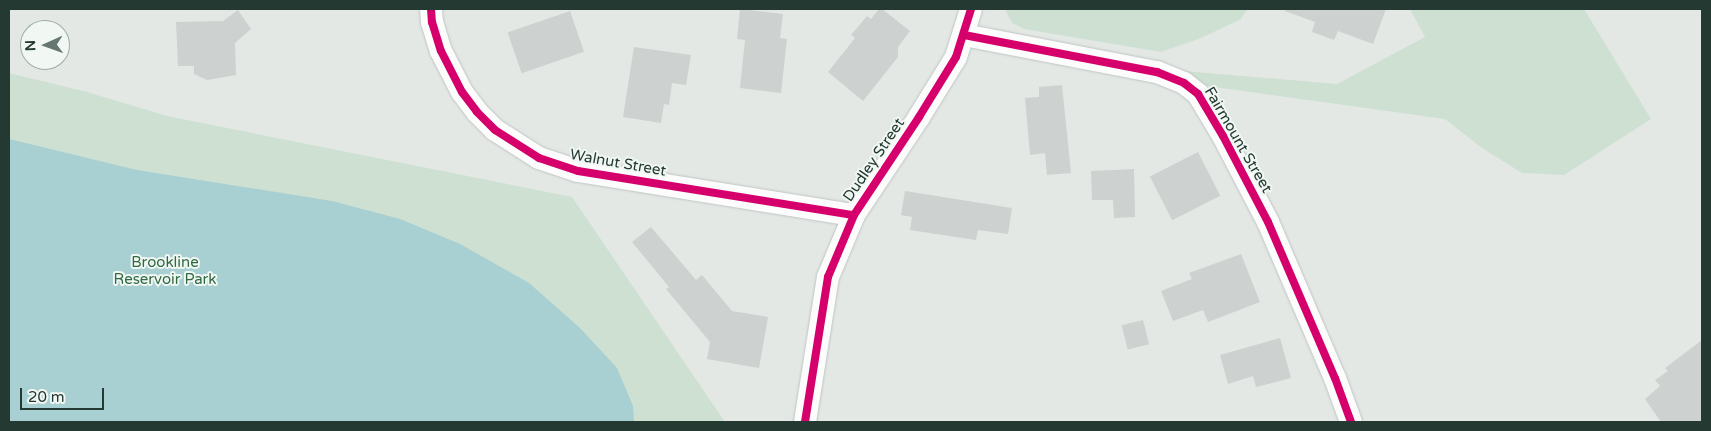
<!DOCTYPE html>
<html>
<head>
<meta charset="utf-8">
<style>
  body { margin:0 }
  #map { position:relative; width:1711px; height:431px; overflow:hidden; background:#e3e8e5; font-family:"Varela Round",sans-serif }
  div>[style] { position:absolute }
  .green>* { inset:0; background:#cde0d2 }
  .water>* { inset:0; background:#a8cfd2 }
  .building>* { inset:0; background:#cdd1cf; transform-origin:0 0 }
  .roads { filter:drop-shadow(0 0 1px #c0c5c2) drop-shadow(0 0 1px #c0c5c2) }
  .street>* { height:22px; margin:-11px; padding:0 11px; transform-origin:11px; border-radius:11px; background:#fbfcfb }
  .cycleway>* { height:8px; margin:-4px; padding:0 4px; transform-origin:4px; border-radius:4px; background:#d6006c }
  span { translate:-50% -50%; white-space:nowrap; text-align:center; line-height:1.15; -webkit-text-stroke:4px #f1f7f3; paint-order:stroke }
  .street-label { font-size:15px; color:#233932 }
  .park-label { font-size:15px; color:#316b44 }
  .frame { position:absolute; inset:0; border:10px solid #233932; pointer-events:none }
  .north { position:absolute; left:20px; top:20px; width:50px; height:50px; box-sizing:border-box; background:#f1f7f3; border:1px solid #9faba6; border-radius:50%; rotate:268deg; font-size:14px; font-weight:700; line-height:20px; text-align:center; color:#233932 }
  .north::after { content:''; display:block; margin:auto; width:18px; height:22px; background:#667671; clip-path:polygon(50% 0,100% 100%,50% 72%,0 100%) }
  .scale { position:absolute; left:20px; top:388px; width:84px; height:22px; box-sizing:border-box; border:2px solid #233932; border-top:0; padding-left:6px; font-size:15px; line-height:18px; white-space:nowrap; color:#233932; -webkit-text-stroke:4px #f1f7f3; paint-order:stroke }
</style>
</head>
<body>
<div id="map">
  <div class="green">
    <i style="clip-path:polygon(1005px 9px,1247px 9px,1241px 19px,1201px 38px,1161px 52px,1024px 29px,1012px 23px)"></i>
    <i style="clip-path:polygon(1410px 9px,1584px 9px,1651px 119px,1564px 175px,1522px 173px,1482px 148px,1445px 119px,1200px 85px,1184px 71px,1337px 84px,1425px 37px)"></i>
    <i style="clip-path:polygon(9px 73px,87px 92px,167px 116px,572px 197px,725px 422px,9px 422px)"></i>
  </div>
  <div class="water">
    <i style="clip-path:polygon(9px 139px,137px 170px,332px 201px,400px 219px,460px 244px,529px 283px,580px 328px,617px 368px,633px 406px,634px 422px,9px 422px)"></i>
  </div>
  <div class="building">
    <i style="clip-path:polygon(740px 9px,783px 14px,780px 38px,787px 39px,781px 93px,740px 88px,745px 40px,737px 39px)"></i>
    <i style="clip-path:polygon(879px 9px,882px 9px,910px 31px,898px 47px,898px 57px,863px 101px,828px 72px,855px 38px,851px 35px,867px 16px,871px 19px)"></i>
    <i style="clip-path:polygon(1285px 9px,1386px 9px,1373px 44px,1338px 31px,1334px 40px,1312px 32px,1315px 22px,1285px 11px)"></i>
    <i style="clip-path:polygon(238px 10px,251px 29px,235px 43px,236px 75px,207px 80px,194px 74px,194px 66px,178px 66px,176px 22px,223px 21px)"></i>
    <i style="left:570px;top:11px;width:43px;height:66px;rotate:71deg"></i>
    <i style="clip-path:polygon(634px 47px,691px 55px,686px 85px,672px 83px,669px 105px,664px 104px,661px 123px,623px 117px)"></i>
    <i style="clip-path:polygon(1062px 85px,1071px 173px,1047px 175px,1045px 153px,1030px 155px,1025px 98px,1039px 97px,1039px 87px)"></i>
    <i style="left:1198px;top:152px;width:49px;height:54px;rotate:63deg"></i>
    <i style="clip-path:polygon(1134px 169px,1135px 217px,1114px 218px,1113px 200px,1092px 200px,1091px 171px)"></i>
    <i style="clip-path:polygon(905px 191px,1012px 208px,1008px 234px,978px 230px,976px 240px,910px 230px,912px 217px,901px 215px)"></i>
    <i style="clip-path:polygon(651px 227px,696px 280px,702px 275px,732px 311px,768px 317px,759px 368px,707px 359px,710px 342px,666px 289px,669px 287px,632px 242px)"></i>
    <i style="clip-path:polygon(1241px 254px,1260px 302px,1208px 322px,1203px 310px,1173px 321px,1161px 291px,1192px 279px,1189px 273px)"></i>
    <i style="left:1143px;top:320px;width:25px;height:22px;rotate:76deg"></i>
    <i style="clip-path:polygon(1280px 338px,1291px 378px,1256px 387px,1253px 376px,1228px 384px,1220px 355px)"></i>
    <i style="clip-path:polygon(1702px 340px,1702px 422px,1661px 422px,1645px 399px,1660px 386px,1655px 380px,1668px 371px,1665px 368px)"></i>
  </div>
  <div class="roads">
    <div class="street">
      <i style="left:431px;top:9px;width:13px;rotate:86deg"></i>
      <i style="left:432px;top:22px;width:30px;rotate:73deg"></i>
      <i style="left:441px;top:51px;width:46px;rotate:62.9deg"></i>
      <i style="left:462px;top:92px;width:25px;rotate:53deg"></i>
      <i style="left:477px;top:112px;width:25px;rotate:45deg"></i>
      <i style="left:495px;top:130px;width:52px;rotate:32.5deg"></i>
      <i style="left:539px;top:158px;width:41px;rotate:18.4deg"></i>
      <i style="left:578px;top:171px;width:279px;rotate:9.1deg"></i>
      <i style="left:964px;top:35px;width:197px;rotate:10.9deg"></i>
      <i style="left:1157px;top:72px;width:29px;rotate:22deg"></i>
      <i style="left:1184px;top:83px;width:18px;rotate:38deg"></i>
      <i style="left:1198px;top:94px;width:49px;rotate:59.2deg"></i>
      <i style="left:1223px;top:136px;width:97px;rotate:62.4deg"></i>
      <i style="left:1268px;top:222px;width:170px;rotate:66.8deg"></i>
      <i style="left:1335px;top:378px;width:47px;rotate:70deg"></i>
      <i style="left:805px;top:422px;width:147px;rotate:-81deg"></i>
      <i style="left:828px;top:277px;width:67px;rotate:-67.2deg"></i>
      <i style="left:854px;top:215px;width:118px;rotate:-56.4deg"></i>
      <i style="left:919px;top:117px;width:70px;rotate:-58.3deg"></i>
      <i style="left:956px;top:57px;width:50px;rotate:-72.6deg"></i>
    </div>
  </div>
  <div class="cycleway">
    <i style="left:431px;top:9px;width:13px;rotate:86deg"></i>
    <i style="left:432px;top:22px;width:30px;rotate:73deg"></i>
    <i style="left:441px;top:51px;width:46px;rotate:62.9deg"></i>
    <i style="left:462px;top:92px;width:25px;rotate:53deg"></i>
    <i style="left:477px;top:112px;width:25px;rotate:45deg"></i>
    <i style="left:495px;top:130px;width:52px;rotate:32.5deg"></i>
    <i style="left:539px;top:158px;width:41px;rotate:18.4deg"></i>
    <i style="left:578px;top:171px;width:279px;rotate:9.1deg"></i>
    <i style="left:964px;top:35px;width:197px;rotate:10.9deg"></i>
    <i style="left:1157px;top:72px;width:29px;rotate:22deg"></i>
    <i style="left:1184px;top:83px;width:18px;rotate:38deg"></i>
    <i style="left:1198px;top:94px;width:49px;rotate:59.2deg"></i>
    <i style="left:1223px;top:136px;width:97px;rotate:62.4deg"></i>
    <i style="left:1268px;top:222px;width:170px;rotate:66.8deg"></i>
    <i style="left:1335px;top:378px;width:47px;rotate:70deg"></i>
    <i style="left:805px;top:422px;width:147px;rotate:-81deg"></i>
    <i style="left:828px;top:277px;width:67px;rotate:-67.2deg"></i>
    <i style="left:854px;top:215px;width:118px;rotate:-56.4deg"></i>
    <i style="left:919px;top:117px;width:70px;rotate:-58.3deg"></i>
    <i style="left:956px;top:57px;width:50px;rotate:-72.6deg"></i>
  </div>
  <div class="street-label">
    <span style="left:1238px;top:140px;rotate:60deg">Fairmount Street</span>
    <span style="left:874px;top:160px;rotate:-56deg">Dudley Street</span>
    <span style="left:618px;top:163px;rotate:10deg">Walnut Street</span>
  </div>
  <div class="park-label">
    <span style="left:165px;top:271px">Brookline<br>Reservoir Park</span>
  </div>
  <div class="frame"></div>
  <div class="north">N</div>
  <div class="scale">20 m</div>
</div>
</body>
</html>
